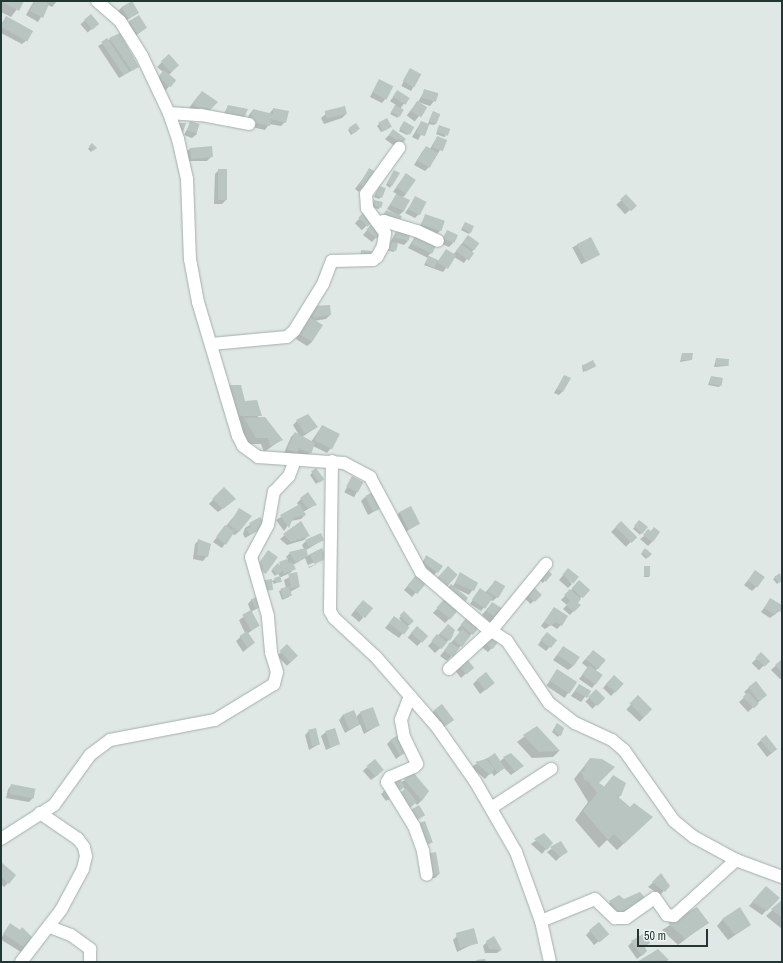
<!DOCTYPE html>
<html>
<head>
<meta charset="utf-8">
<style>
  body { margin:0 }
  #map { position:relative; width:783px; height:963px; overflow:hidden; background:#dfe8e5; font-family:"Archivo Narrow",sans-serif }
  div>[style] { position:absolute }
  .shadow>* { inset:0; background:#0003; transform-origin:0 0 }
  .building>* { inset:0; background:#b8c5c1; transform-origin:0 0 }
  .roads { filter:drop-shadow(0 0 1px #a3afac) drop-shadow(0 0 1px #a3afac) }
  .minor>* { height:12px; margin:-6px; padding:0 6px; transform-origin:6px; border-radius:6px; background:#fff }
  span { translate:-50% -50%; white-space:nowrap; text-align:center; line-height:1.15; -webkit-text-stroke:3.5px #eff5f3; paint-order:stroke }
  .frame { position:absolute; inset:0; border:2px solid #223633; pointer-events:none }
  .scale { position:absolute; left:637px; top:929px; width:71px; height:18px; box-sizing:border-box; border:2px solid #223633; border-top:0; padding-left:5px; font-size:12px; line-height:14px; white-space:nowrap; color:#223633; -webkit-text-stroke:3px #eff5f3; paint-order:stroke }
</style>
</head>
<body>
<div id="map">
  <div class="shadow">
    <i style="clip-path:polygon(1px 1px,23px 1px,11px 17px,1px 12px)"></i>
    <i style="clip-path:polygon(34px 1px,57px 1px,52px 7px,48px 5px,38px 22px,26px 15px)"></i>
    <i style="clip-path:polygon(122px 7px,137px 13px,124px 22px,118px 11px)"></i>
    <i style="left:91px;top:15px;width:11px;height:14px;rotate:49deg"></i>
    <i style="clip-path:polygon(6px 18px,27px 40px,22px 44px,1px 33px,1px 24px)"></i>
    <i style="clip-path:polygon(130px 22px,146px 28px,134px 37px,126px 26px)"></i>
    <i style="clip-path:polygon(110px 39px,138px 67px,119px 78px,98px 46px)"></i>
    <i style="clip-path:polygon(169px 55px,178px 65px,169px 75px,175px 80px,165px 91px,154px 82px,163px 72px,157px 67px)"></i>
    <i style="left:410px;top:69px;width:11px;height:19px;rotate:27deg"></i>
    <i style="clip-path:polygon(379px 80px,386px 98px,382px 103px,370px 97px)"></i>
    <i style="clip-path:polygon(425px 90px,434px 101px,430px 106px,418px 102px)"></i>
    <i style="clip-path:polygon(397px 92px,408px 98px,400px 109px,398px 118px,390px 114px,396px 105px,390px 101px)"></i>
    <i style="clip-path:polygon(198px 96px,207px 113px,189px 108px)"></i>
    <i style="left:417px;top:102px;width:10px;height:17px;rotate:37deg"></i>
    <i style="clip-path:polygon(228px 106px,247px 110px,220px 121px)"></i>
    <i style="clip-path:polygon(273px 109px,285px 122px,281px 126px,269px 124px,265px 130px,247px 126px,249px 115px,253px 110px,269px 114px)"></i>
    <i style="clip-path:polygon(433px 112px,436px 123px,434px 125px,428px 124px)"></i>
    <i style="clip-path:polygon(326px 114px,346px 114px,342px 118px,324px 124px,321px 118px)"></i>
    <i style="clip-path:polygon(191px 122px,197px 134px,192px 138px,184px 135px)"></i>
    <i style="clip-path:polygon(421px 122px,427px 124px,418px 140px,412px 137px)"></i>
    <i style="clip-path:polygon(356px 124px,357px 131px,351px 135px,348px 130px)"></i>
    <i style="clip-path:polygon(379px 124px,389px 128px,381px 132px,377px 126px)"></i>
    <i style="clip-path:polygon(403px 124px,413px 127px,407px 135px,399px 131px)"></i>
    <i style="clip-path:polygon(440px 126px,446px 136px,444px 137px,436px 134px)"></i>
    <i style="clip-path:polygon(393px 131px,405px 139px,397px 148px,385px 139px)"></i>
    <i style="clip-path:polygon(437px 137px,446px 141px,429px 167px,425px 171px,414px 165px,422px 152px,426px 147px,430px 149px)"></i>
    <i style="clip-path:polygon(92px 144px,95px 148px,91px 152px,88px 149px)"></i>
    <i style="clip-path:polygon(191px 148px,212px 156px,207px 161px,187px 161px,186px 152px)"></i>
    <i style="left:370px;top:169px;width:5px;height:25px;rotate:37deg"></i>
    <i style="clip-path:polygon(219px 170px,226px 200px,222px 204px,214px 204px,215px 174px)"></i>
    <i style="clip-path:polygon(394px 171px,398px 173px,390px 188px,386px 185px)"></i>
    <i style="clip-path:polygon(406px 174px,406px 194px,402px 198px,404px 211px,398px 216px,382px 216px,386px 211px,397px 215px,387px 209px,397px 194px,393px 192px)"></i>
    <i style="clip-path:polygon(379px 187px,381px 197px,379px 199px,374px 197px)"></i>
    <i style="left:626px;top:196px;width:13px;height:13px;rotate:48deg"></i>
    <i style="clip-path:polygon(416px 197px,419px 214px,415px 218px,405px 213px)"></i>
    <i style="clip-path:polygon(374px 201px,380px 208px,378px 209px,371px 207px)"></i>
    <i style="left:364px;top:214px;width:10px;height:13px;rotate:45deg"></i>
    <i style="clip-path:polygon(426px 215px,440px 231px,436px 235px,418px 229px)"></i>
    <i style="clip-path:polygon(465px 223px,470px 232px,469px 234px,461px 230px)"></i>
    <i style="clip-path:polygon(368px 229px,381px 232px,372px 242px,363px 235px)"></i>
    <i style="clip-path:polygon(397px 230px,408px 241px,404px 245px,397px 243px,394px 252px,386px 250px)"></i>
    <i style="clip-path:polygon(447px 231px,453px 243px,449px 247px,440px 243px)"></i>
    <i style="clip-path:polygon(416px 235px,431px 253px,428px 256px,438px 261px,446px 250px,453px 255px,468px 236px,474px 249px,464px 263px,454px 257px,443px 272px,424px 265px,428px 258px,408px 248px)"></i>
    <i style="left:590px;top:238px;width:19px;height:20px;rotate:62deg"></i>
    <i style="clip-path:polygon(307px 311px,330px 315px,326px 319px,314px 321px,312px 342px,307px 346px,296px 339px)"></i>
    <i style="clip-path:polygon(682px 354px,692px 354px,691px 360px,680px 362px)"></i>
    <i style="clip-path:polygon(716px 359px,727px 366px,714px 367px)"></i>
    <i style="clip-path:polygon(582px 365px,595px 366px,583px 372px)"></i>
    <i style="clip-path:polygon(564px 376px,563px 391px,559px 395px,554px 393px)"></i>
    <i style="clip-path:polygon(711px 377px,721px 385px,719px 387px,708px 385px)"></i>
    <i style="clip-path:polygon(222px 393px,244px 402px,281px 440px,264px 452px,261px 444px,249px 444px,238px 425px,241px 422px,232px 422px)"></i>
    <i style="clip-path:polygon(297px 421px,317px 427px,302px 437px,311px 442px,322px 426px,331px 448px,327px 453px,313px 446px,306px 458px,296px 453px,292px 457px,284px 453px,291px 437px,295px 433px,299px 435px,293px 425px)"></i>
    <i style="clip-path:polygon(316px 469px,323px 479px,316px 484px,310px 475px)"></i>
    <i style="left:352px;top:477px;width:11px;height:17px;rotate:27deg"></i>
    <i style="clip-path:polygon(224px 488px,230px 503px,218px 512px,209px 504px)"></i>
    <i style="clip-path:polygon(365px 497px,382px 507px,368px 515px,361px 501px)"></i>
    <i style="clip-path:polygon(301px 499px,315px 505px,303px 512px,305px 515px,301px 519px,291px 521px,284px 531px,276px 520px,299px 506px,297px 503px)"></i>
    <i style="clip-path:polygon(240px 509px,239px 531px,235px 535px,232px 534px,222px 548px,213px 542px)"></i>
    <i style="clip-path:polygon(400px 512px,418px 524px,404px 533px,396px 516px)"></i>
    <i style="clip-path:polygon(260px 518px,261px 529px,245px 538px,243px 534px,245px 528px)"></i>
    <i style="clip-path:polygon(301px 522px,308px 536px,304px 540px,287px 545px,280px 539px)"></i>
    <i style="left:621px;top:522px;width:21px;height:14px;rotate:45deg"></i>
    <i style="left:639px;top:522px;width:9px;height:9px;rotate:41deg"></i>
    <i style="clip-path:polygon(650px 532px,652px 542px,648px 546px,640px 539px)"></i>
    <i style="clip-path:polygon(199px 540px,207px 556px,203px 561px,193px 559px,195px 544px)"></i>
    <i style="clip-path:polygon(evenodd,323px 540px,306px 550px,307px 556px,321px 549px,325px 558px,321px 562px,309px 568px,305px 558px,293px 565px,294px 569px,290px 573px,279px 578px,280px 581px,274px 584px,272px 581px,280px 577px,278px 573px,275px 576px,271px 571px,288px 560px,286px 557px,290px 553px,304px 549px,302px 545px,306px 541px,323px 540px,322px 559px,322px 562px,309px 567px,308px 565px,322px 559px)"></i>
    <i style="clip-path:polygon(645px 549px,650px 554px,646px 559px,641px 554px)"></i>
    <i style="clip-path:polygon(426px 556px,437px 572px,433px 576px,420px 567px)"></i>
    <i style="clip-path:polygon(644px 567px,650px 575px,649px 577px,644px 577px)"></i>
    <i style="clip-path:polygon(755px 572px,756px 587px,752px 591px,744px 585px)"></i>
    <i style="clip-path:polygon(296px 574px,299px 587px,290px 592px,289px 597px,282px 600px,279px 591px,286px 588px,284px 580px)"></i>
    <i style="clip-path:polygon(460px 574px,477px 583px,469px 595px,457px 589px,449px 619px,445px 623px,433px 613px,445px 600px)"></i>
    <i style="clip-path:polygon(550px 574px,543px 583px,539px 579px)"></i>
    <i style="clip-path:polygon(564px 574px,572px 584px,568px 588px,559px 580px)"></i>
    <i style="clip-path:polygon(780px 574px,782px 580px,777px 584px,773px 579px)"></i>
    <i style="clip-path:polygon(412px 581px,424px 583px,412px 597px,404px 590px)"></i>
    <i style="clip-path:polygon(495px 581px,497px 597px,493px 601px,490px 600px,481px 611px,470px 604px,480px 589px,485px 593px)"></i>
    <i style="clip-path:polygon(579px 582px,582px 596px,576px 603px,579px 605px,570px 615px,563px 609px,567px 605px,561px 600px)"></i>
    <i style="left:532px;top:587px;width:11px;height:13px;rotate:45deg"></i>
    <i style="clip-path:polygon(252px 599px,263px 605px,251px 612px,258px 626px,247px 634px,254px 643px,243px 652px,236px 641px,245px 633px,239px 620px,251px 612px,248px 604px)"></i>
    <i style="clip-path:polygon(771px 599px,782px 606px,782px 609px,770px 618px,761px 612px)"></i>
    <i style="clip-path:polygon(492px 603px,501px 609px,491px 623px,482px 615px)"></i>
    <i style="clip-path:polygon(359px 605px,363px 618px,359px 622px,351px 615px)"></i>
    <i style="clip-path:polygon(554px 608px,561px 625px,557px 629px,551px 625px,545px 629px,541px 626px)"></i>
    <i style="clip-path:polygon(404px 613px,412px 621px,399px 638px,385px 628px,394px 617px,404px 625px,399px 618px)"></i>
    <i style="clip-path:polygon(463px 623px,478px 627px,447px 661px,440px 656px,460px 632px,457px 630px)"></i>
    <i style="left:417px;top:627px;width:13px;height:14px;rotate:42deg"></i>
    <i style="clip-path:polygon(444px 629px,453px 636px,435px 653px,428px 646px)"></i>
    <i style="clip-path:polygon(543px 637px,556px 640px,546px 651px,538px 645px)"></i>
    <i style="clip-path:polygon(484px 639px,492px 648px,488px 652px,479px 645px)"></i>
    <i style="left:287px;top:646px;width:14px;height:14px;rotate:45deg"></i>
    <i style="clip-path:polygon(563px 647px,573px 666px,568px 670px,553px 660px)"></i>
    <i style="left:761px;top:654px;width:10px;height:13px;rotate:45deg"></i>
    <i style="clip-path:polygon(589px 655px,605px 661px,595px 671px,602px 675px,592px 688px,579px 679px,588px 668px,582px 663px)"></i>
    <i style="clip-path:polygon(782px 660px,782px 678px,780px 679px,771px 670px)"></i>
    <i style="clip-path:polygon(458px 665px,472px 668px,461px 678px,454px 669px)"></i>
    <i style="left:557px;top:670px;width:22px;height:19px;rotate:34deg"></i>
    <i style="clip-path:polygon(477px 680px,489px 687px,480px 694px,473px 684px)"></i>
    <i style="clip-path:polygon(610px 680px,623px 684px,611px 696px,603px 688px)"></i>
    <i style="clip-path:polygon(756px 682px,762px 699px,748px 712px,739px 702px,747px 695px,744px 692px)"></i>
    <i style="clip-path:polygon(579px 685px,589px 691px,581px 702px,571px 696px)"></i>
    <i style="left:596px;top:691px;width:10px;height:15px;rotate:45deg"></i>
    <i style="left:638px;top:697px;width:18px;height:17px;rotate:43deg"></i>
    <i style="clip-path:polygon(435px 710px,452px 720px,441px 729px,431px 714px)"></i>
    <i style="clip-path:polygon(361px 712px,379px 725px,364px 734px,360px 724px,345px 733px,339px 720px,343px 715px,356px 717px)"></i>
    <i style="clip-path:polygon(557px 724px,560px 735px,558px 737px,552px 732px)"></i>
    <i style="clip-path:polygon(537px 727px,559px 751px,553px 757px,532px 758px,517px 742px)"></i>
    <i style="clip-path:polygon(309px 731px,319px 744px,309px 750px,305px 735px)"></i>
    <i style="clip-path:polygon(326px 732px,339px 744px,326px 750px,321px 736px)"></i>
    <i style="clip-path:polygon(391px 740px,406px 751px,396px 759px,387px 744px)"></i>
    <i style="clip-path:polygon(761px 740px,772px 753px,767px 757px,757px 744px)"></i>
    <i style="clip-path:polygon(487px 758px,499px 762px,504px 758px,523px 766px,511px 775px,504px 768px,494px 776px,491px 772px,485px 779px,471px 767px)"></i>
    <i style="clip-path:polygon(590px 759px,598px 783px,604px 787px,613px 776px,620px 796px,618px 798px,645px 823px,617px 850px,607px 840px,599px 848px,575px 820px,588px 802px,574px 779px)"></i>
    <i style="clip-path:polygon(367px 767px,379px 774px,371px 780px,363px 771px)"></i>
    <i style="clip-path:polygon(405px 780px,428px 791px,421px 801px,417px 805px,403px 787px,386px 801px,381px 794px)"></i>
    <i style="clip-path:polygon(12px 785px,33px 798px,29px 802px,6px 798px,8px 789px)"></i>
    <i style="clip-path:polygon(544px 835px,551px 843px,542px 854px,531px 844px)"></i>
    <i style="clip-path:polygon(561px 842px,566px 851px,556px 861px,547px 852px)"></i>
    <i style="clip-path:polygon(422px 859px,439px 874px,435px 878px,426px 879px)"></i>
    <i style="clip-path:polygon(1px 864px,8px 883px,4px 887px,1px 884px)"></i>
    <i style="clip-path:polygon(661px 875px,669px 886px,660px 895px,648px 887px)"></i>
    <i style="clip-path:polygon(762px 891px,778px 898px,762px 915px,749px 906px)"></i>
    <i style="clip-path:polygon(619px 896px,624px 900px,613px 922px,603px 908px)"></i>
    <i style="clip-path:polygon(782px 901px,782px 929px,766px 916px)"></i>
    <i style="clip-path:polygon(697px 908px,708px 922px,678px 945px,662px 930px)"></i>
    <i style="clip-path:polygon(723px 919px,750px 925px,728px 940px,717px 926px)"></i>
    <i style="left:10px;top:924px;width:25px;height:18px;rotate:32deg"></i>
    <i style="clip-path:polygon(590px 931px,603px 938px,594px 945px,586px 935px)"></i>
    <i style="clip-path:polygon(457px 936px,477px 942px,457px 952px,453px 940px)"></i>
    <i style="clip-path:polygon(487px 942px,501px 950px,497px 953px,485px 953px,483px 946px)"></i>
    <i style="clip-path:polygon(632px 942px,644px 947px,642px 955px,637px 959px,628px 946px)"></i>
    <i style="clip-path:polygon(658px 950px,668px 960px,666px 962px,638px 962px)"></i>
  </div>
  <div class="building">
    <i style="clip-path:polygon(1px 1px,24px 1px,19px 11px)"></i>
    <i style="clip-path:polygon(35px 1px,44px 1px,49px 4px,43px 18px,30px 11px)"></i>
    <i style="left:132px;top:1px;width:14px;height:12px;rotate:60deg"></i>
    <i style="left:91px;top:14px;width:13px;height:9px;rotate:51deg"></i>
    <i style="left:139px;top:15px;width:15px;height:12px;rotate:58deg"></i>
    <i style="left:6px;top:16px;width:31px;height:12px;rotate:29deg"></i>
    <i style="clip-path:polygon(120px 33px,139px 67px,132px 71px,109px 38px)"></i>
    <i style="left:107px;top:38px;width:40px;height:7px;rotate:56deg"></i>
    <i style="left:169px;top:54px;width:15px;height:11px;rotate:48deg"></i>
    <i style="left:410px;top:68px;width:13px;height:15px;rotate:29deg"></i>
    <i style="left:164px;top:70px;width:16px;height:9px;rotate:40deg"></i>
    <i style="left:379px;top:79px;width:16px;height:15px;rotate:27deg"></i>
    <i style="left:424px;top:89px;width:15px;height:9px;rotate:16deg"></i>
    <i style="left:397px;top:90px;width:15px;height:8px;rotate:32deg"></i>
    <i style="clip-path:polygon(202px 91px,218px 102px,207px 113px,192px 104px)"></i>
    <i style="left:417px;top:101px;width:12px;height:12px;rotate:31deg"></i>
    <i style="clip-path:polygon(228px 105px,248px 109px,242px 123px,224px 117px)"></i>
    <i style="left:395px;top:105px;width:10px;height:8px;rotate:29deg"></i>
    <i style="left:345px;top:106px;width:8px;height:21px;rotate:76deg"></i>
    <i style="clip-path:polygon(273px 108px,289px 111px,286px 123px,271px 119px,270px 126px,250px 122px,253px 109px,273px 114px)"></i>
    <i style="left:433px;top:111px;width:8px;height:11px;rotate:23deg"></i>
    <i style="left:387px;top:118px;width:10px;height:10px;rotate:61deg"></i>
    <i style="left:190px;top:121px;width:10px;height:10px;rotate:17deg"></i>
    <i style="left:404px;top:121px;width:12px;height:9px;rotate:31deg"></i>
    <i style="left:421px;top:121px;width:9px;height:13px;rotate:21deg"></i>
    <i style="clip-path:polygon(179px 123px,186px 123px,183px 132px,179px 132px)"></i>
    <i style="left:356px;top:123px;width:7px;height:9px;rotate:56deg"></i>
    <i style="left:439px;top:125px;width:12px;height:7px;rotate:20deg"></i>
    <i style="clip-path:polygon(393px 129px,406px 139px,402px 144px,389px 135px)"></i>
    <i style="left:437px;top:136px;width:11px;height:12px;rotate:22deg"></i>
    <i style="clip-path:polygon(92px 143px,97px 148px,93px 151px,89px 146px)"></i>
    <i style="left:212px;top:146px;width:11px;height:22px;rotate:85deg"></i>
    <i style="left:426px;top:146px;width:14px;height:17px;rotate:30deg"></i>
    <i style="left:369px;top:168px;width:8px;height:19px;rotate:30deg"></i>
    <i style="left:218px;top:169px;width:9px;height:31px"></i>
    <i style="clip-path:polygon(394px 170px,400px 173px,392px 186px,387px 183px)"></i>
    <i style="left:406px;top:173px;width:12px;height:17px;rotate:35deg"></i>
    <i style="clip-path:polygon(379px 186px,386px 188px,382px 198px,376px 195px)"></i>
    <i style="clip-path:polygon(396px 194px,410px 200px,404px 211px,390px 205px)"></i>
    <i style="left:626px;top:194px;width:16px;height:8px;rotate:47deg"></i>
    <i style="left:415px;top:196px;width:13px;height:15px;rotate:27deg"></i>
    <i style="left:374px;top:200px;width:9px;height:6px;rotate:13deg"></i>
    <i style="left:386px;top:210px;width:17px;height:9px;rotate:21deg"></i>
    <i style="left:364px;top:212px;width:13px;height:8px;rotate:45deg"></i>
    <i style="left:425px;top:214px;width:21px;height:11px;rotate:19deg"></i>
    <i style="clip-path:polygon(465px 222px,474px 226px,471px 233px,462px 228px)"></i>
    <i style="left:372px;top:223px;width:14px;height:9px;rotate:39deg"></i>
    <i style="left:397px;top:229px;width:14px;height:9px;rotate:12deg"></i>
    <i style="left:447px;top:230px;width:12px;height:9px;rotate:24deg"></i>
    <i style="left:416px;top:234px;width:23px;height:11px;rotate:25deg"></i>
    <i style="left:468px;top:235px;width:14px;height:9px;rotate:36deg"></i>
    <i style="left:591px;top:237px;width:20px;height:16px;rotate:63deg"></i>
    <i style="clip-path:polygon(389px 241px,398px 244px,396px 251px,387px 249px)"></i>
    <i style="left:461px;top:244px;width:16px;height:9px;rotate:35deg"></i>
    <i style="left:446px;top:249px;width:12px;height:16px;rotate:31deg"></i>
    <i style="left:361px;top:250px;width:11px;height:6px;rotate:5deg"></i>
    <i style="clip-path:polygon(429px 256px,438px 260px,434px 268px,425px 263px)"></i>
    <i style="clip-path:polygon(330px 305px,331px 315px,313px 318px,311px 306px)"></i>
    <i style="clip-path:polygon(306px 315px,323px 325px,312px 342px,300px 335px)"></i>
    <i style="clip-path:polygon(682px 353px,693px 353px,692px 360px,681px 360px)"></i>
    <i style="left:716px;top:358px;width:13px;height:7px;rotate:4deg"></i>
    <i style="left:593px;top:360px;width:7px;height:12px;rotate:63deg"></i>
    <i style="clip-path:polygon(564px 375px,571px 378px,563px 392px,557px 389px)"></i>
    <i style="left:711px;top:376px;width:12px;height:8px;rotate:9deg"></i>
    <i style="clip-path:polygon(228px 385px,241px 385px,245px 401px,257px 400px,262px 416px,239px 416px)"></i>
    <i style="clip-path:polygon(308px 414px,318px 427px,305px 434px,296px 420px)"></i>
    <i style="clip-path:polygon(265px 417px,283px 440px,270px 446px,268px 438px,256px 438px,244px 418px)"></i>
    <i style="left:322px;top:425px;width:20px;height:17px;rotate:27deg"></i>
    <i style="clip-path:polygon(295px 432px,315px 443px,311px 454px,299px 448px,297px 453px,287px 449px)"></i>
    <i style="left:316px;top:468px;width:14px;height:6px;rotate:54deg"></i>
    <i style="left:352px;top:476px;width:13px;height:12px;rotate:29deg"></i>
    <i style="clip-path:polygon(224px 487px,236px 499px,223px 509px,212px 499px)"></i>
    <i style="left:375px;top:491px;width:18px;height:11px;rotate:63deg"></i>
    <i style="clip-path:polygon(308px 492px,317px 505px,307px 508px,300px 498px)"></i>
    <i style="clip-path:polygon(300px 504px,306px 515px,293px 518px,289px 528px,280px 515px)"></i>
    <i style="left:411px;top:506px;width:20px;height:13px;rotate:63deg"></i>
    <i style="clip-path:polygon(239px 508px,252px 516px,239px 532px,229px 525px)"></i>
    <i style="clip-path:polygon(260px 517px,267px 525px,250px 535px,246px 529px,251px 527px,249px 523px)"></i>
    <i style="clip-path:polygon(639px 520px,648px 527px,642px 534px,634px 526px)"></i>
    <i style="clip-path:polygon(301px 521px,310px 536px,291px 542px,283px 534px)"></i>
    <i style="left:621px;top:521px;width:23px;height:8px;rotate:45deg"></i>
    <i style="clip-path:polygon(225px 525px,235px 531px,226px 545px,216px 537px)"></i>
    <i style="clip-path:polygon(654px 527px,660px 532px,653px 542px,643px 535px,648px 529px,651px 531px)"></i>
    <i style="left:321px;top:533px;width:8px;height:17px;rotate:67deg"></i>
    <i style="clip-path:polygon(198px 539px,211px 544px,208px 557px,197px 555px)"></i>
    <i style="clip-path:polygon(306px 548px,308px 556px,296px 563px,289px 552px)"></i>
    <i style="left:322px;top:548px;width:11px;height:14px;rotate:63deg"></i>
    <i style="clip-path:polygon(645px 548px,652px 554px,648px 558px,642px 552px)"></i>
    <i style="left:268px;top:550px;width:12px;height:21px;rotate:35deg"></i>
    <i style="clip-path:polygon(426px 555px,443px 566px,438px 573px,424px 563px)"></i>
    <i style="clip-path:polygon(287px 559px,289px 563px,292px 562px,296px 569px,284px 574px,279px 562px)"></i>
    <i style="clip-path:polygon(278px 563px,284px 570px,277px 575px,272px 569px)"></i>
    <i style="left:448px;top:566px;width:13px;height:22px;rotate:42deg"></i>
    <i style="left:644px;top:566px;width:6px;height:10px"></i>
    <i style="left:568px;top:568px;width:14px;height:9px;rotate:39deg"></i>
    <i style="left:546px;top:569px;width:8px;height:10px;rotate:40deg"></i>
    <i style="left:755px;top:570px;width:12px;height:13px;rotate:35deg"></i>
    <i style="left:297px;top:572px;width:15px;height:9px;rotate:79deg"></i>
    <i style="clip-path:polygon(460px 572px,478px 583px,474px 591px,455px 583px)"></i>
    <i style="clip-path:polygon(780px 573px,782px 581px,779px 583px,774px 577px)"></i>
    <i style="left:416px;top:575px;width:13px;height:14px;rotate:39deg"></i>
    <i style="clip-path:polygon(280px 576px,282px 582px,276px 583px,274px 578px)"></i>
    <i style="clip-path:polygon(272px 579px,273px 590px,263px 591px,260px 581px)"></i>
    <i style="left:495px;top:580px;width:12px;height:14px;rotate:31deg"></i>
    <i style="left:579px;top:580px;width:15px;height:11px;rotate:42deg"></i>
    <i style="left:451px;top:584px;width:22px;height:11px;rotate:39deg"></i>
    <i style="left:532px;top:585px;width:14px;height:10px;rotate:45deg"></i>
    <i style="left:289px;top:586px;width:10px;height:9px;rotate:73deg"></i>
    <i style="left:480px;top:588px;width:16px;height:14px;rotate:35deg"></i>
    <i style="clip-path:polygon(570px 589px,581px 599px,578px 603px,581px 605px,574px 612px,566px 605px,570px 600px,564px 595px)"></i>
    <i style="left:260px;top:595px;width:11px;height:10px;rotate:63deg"></i>
    <i style="left:445px;top:598px;width:18px;height:13px;rotate:41deg"></i>
    <i style="clip-path:polygon(770px 598px,782px 605px,781px 612px,778px 610px,775px 615px,764px 608px)"></i>
    <i style="left:363px;top:600px;width:13px;height:13px;rotate:39deg"></i>
    <i style="left:492px;top:602px;width:13px;height:11px;rotate:32deg"></i>
    <i style="clip-path:polygon(554px 607px,568px 616px,562px 626px,556px 622px,550px 626px,544px 622px)"></i>
    <i style="left:251px;top:610px;width:18px;height:10px;rotate:61deg"></i>
    <i style="left:404px;top:611px;width:14px;height:6px;rotate:45deg"></i>
    <i style="left:394px;top:616px;width:19px;height:9px;rotate:36deg"></i>
    <i style="left:467px;top:617px;width:16px;height:10px;rotate:40deg"></i>
    <i style="clip-path:polygon(448px 624px,455px 630px,450px 641px,440px 634px)"></i>
    <i style="left:417px;top:626px;width:15px;height:9px;rotate:42deg"></i>
    <i style="left:462px;top:629px;width:11px;height:14px;rotate:38deg"></i>
    <i style="left:247px;top:631px;width:14px;height:9px;rotate:56deg"></i>
    <i style="left:547px;top:632px;width:13px;height:10px;rotate:39deg"></i>
    <i style="left:437px;top:634px;width:13px;height:9px;rotate:39deg"></i>
    <i style="left:488px;top:634px;width:13px;height:9px;rotate:39deg"></i>
    <i style="left:450px;top:642px;width:11px;height:11px;rotate:34deg"></i>
    <i style="left:287px;top:644px;width:16px;height:10px;rotate:47deg"></i>
    <i style="left:563px;top:646px;width:20px;height:11px;rotate:33deg"></i>
    <i style="left:593px;top:650px;width:16px;height:12px;rotate:38deg"></i>
    <i style="left:761px;top:652px;width:13px;height:8px;rotate:45deg"></i>
    <i style="left:466px;top:658px;width:13px;height:10px;rotate:51deg"></i>
    <i style="clip-path:polygon(782px 659px,782px 673px,775px 665px)"></i>
    <i style="left:589px;top:665px;width:17px;height:12px;rotate:36deg"></i>
    <i style="left:557px;top:669px;width:24px;height:14px;rotate:33deg"></i>
    <i style="left:486px;top:672px;width:14px;height:12px;rotate:51deg"></i>
    <i style="left:614px;top:675px;width:13px;height:12px;rotate:42deg"></i>
    <i style="left:756px;top:681px;width:18px;height:10px;rotate:52deg"></i>
    <i style="left:579px;top:684px;width:14px;height:8px;rotate:30deg"></i>
    <i style="left:596px;top:689px;width:13px;height:11px;rotate:45deg"></i>
    <i style="left:748px;top:692px;width:16px;height:7px;rotate:47deg"></i>
    <i style="left:638px;top:695px;width:20px;height:12px;rotate:45deg"></i>
    <i style="left:442px;top:704px;width:20px;height:10px;rotate:53deg"></i>
    <i style="left:373px;top:707px;width:20px;height:14px;rotate:70deg"></i>
    <i style="left:354px;top:710px;width:16px;height:12px;rotate:68deg"></i>
    <i style="clip-path:polygon(557px 723px,564px 728px,561px 736px,553px 730px)"></i>
    <i style="clip-path:polygon(537px 726px,560px 751px,539px 752px,523px 735px)"></i>
    <i style="left:316px;top:728px;width:17px;height:8px;rotate:77deg"></i>
    <i style="left:335px;top:728px;width:17px;height:10px;rotate:73deg"></i>
    <i style="left:398px;top:735px;width:19px;height:9px;rotate:58deg"></i>
    <i style="left:766px;top:735px;width:18px;height:7px;rotate:52deg"></i>
    <i style="left:495px;top:753px;width:18px;height:9px;rotate:56deg"></i>
    <i style="clip-path:polygon(511px 753px,524px 766px,515px 772px,503px 757px)"></i>
    <i style="clip-path:polygon(590px 758px,602px 759px,615px 767px,599px 783px,605px 787px,613px 775px,626px 783px,621px 796px,616px 795px,630px 807px,634px 803px,653px 817px,624px 844px,614px 834px,608px 840px,583px 811px,597px 793px,589px 782px,584px 780px,581px 770px,584px 772px,585px 765px)"></i>
    <i style="left:375px;top:759px;width:14px;height:11px;rotate:51deg"></i>
    <i style="clip-path:polygon(486px 759px,495px 769px,490px 775px,475px 762px)"></i>
    <i style="clip-path:polygon(413px 772px,429px 791px,422px 801px,404px 779px)"></i>
    <i style="left:398px;top:776px;width:13px;height:9px;rotate:58deg"></i>
    <i style="left:11px;top:784px;width:25px;height:10px;rotate:11deg"></i>
    <i style="left:388px;top:788px;width:10px;height:7px;rotate:53deg"></i>
    <i style="left:406px;top:788px;width:18px;height:10px;rotate:52deg"></i>
    <i style="left:419px;top:805px;width:12px;height:10px;rotate:59deg"></i>
    <i style="left:425px;top:821px;width:23px;height:10px;rotate:70deg"></i>
    <i style="clip-path:polygon(544px 833px,553px 843px,547px 850px,534px 839px)"></i>
    <i style="clip-path:polygon(561px 841px,568px 852px,560px 857px,550px 847px)"></i>
    <i style="left:436px;top:852px;width:22px;height:10px;rotate:80deg"></i>
    <i style="clip-path:polygon(1px 862px,16px 875px,9px 884px,1px 877px)"></i>
    <i style="clip-path:polygon(661px 873px,670px 886px,665px 892px,652px 882px)"></i>
    <i style="clip-path:polygon(766px 886px,780px 898px,767px 911px,752px 902px)"></i>
    <i style="clip-path:polygon(640px 892px,647px 900px,620px 916px,609px 901px,619px 895px,624px 899px)"></i>
    <i style="clip-path:polygon(782px 900px,782px 918px,771px 909px)"></i>
    <i style="clip-path:polygon(697px 907px,709px 923px,685px 939px,668px 923px)"></i>
    <i style="clip-path:polygon(740px 907px,751px 925px,735px 935px,722px 919px)"></i>
    <i style="left:599px;top:922px;width:16px;height:13px;rotate:50deg"></i>
    <i style="clip-path:polygon(10px 923px,20px 930px,22px 927px,32px 937px,25px 948px,3px 934px)"></i>
    <i style="left:474px;top:928px;width:16px;height:19px;rotate:75deg"></i>
    <i style="clip-path:polygon(645px 933px,650px 943px,645px 947px,647px 951px,642px 956px,631px 941px)"></i>
    <i style="clip-path:polygon(494px 936px,502px 950px,489px 949px,486px 941px)"></i>
    <i style="clip-path:polygon(658px 949px,669px 960px,637px 962px)"></i>
    <i style="clip-path:polygon(485px 959px,486px 962px,477px 962px,476px 960px)"></i>
  </div>
  <div class="roads">
    <div class="minor">
      <i style="left:97px;top:1px;width:30px;rotate:41deg"></i>
      <i style="left:120px;top:21px;width:41px;rotate:57.8deg"></i>
      <i style="left:142px;top:56px;width:63px;rotate:64.7deg"></i>
      <i style="left:169px;top:113px;width:28px;rotate:71deg"></i>
      <i style="left:178px;top:139px;width:41px;rotate:77.3deg"></i>
      <i style="left:187px;top:179px;width:80px;rotate:87.9deg"></i>
      <i style="left:190px;top:259px;width:44px;rotate:79.5deg"></i>
      <i style="left:198px;top:302px;width:140px;rotate:73.4deg"></i>
      <i style="left:238px;top:436px;width:11px;rotate:63deg"></i>
      <i style="left:243px;top:446px;width:19px;rotate:36deg"></i>
      <i style="left:258px;top:457px;width:86px;rotate:4deg"></i>
      <i style="left:344px;top:463px;width:30px;rotate:28deg"></i>
      <i style="left:370px;top:477px;width:108px;rotate:61.8deg"></i>
      <i style="left:421px;top:572px;width:83px;rotate:40.6deg"></i>
      <i style="left:484px;top:626px;width:27px;rotate:33deg"></i>
      <i style="left:507px;top:641px;width:75px;rotate:55.9deg"></i>
      <i style="left:549px;top:703px;width:33px;rotate:38deg"></i>
      <i style="left:575px;top:723px;width:41px;rotate:24.7deg"></i>
      <i style="left:612px;top:740px;width:16px;rotate:40deg"></i>
      <i style="left:624px;top:750px;width:87px;rotate:54.8deg"></i>
      <i style="left:674px;top:821px;width:26px;rotate:39deg"></i>
      <i style="left:694px;top:837px;width:48px;rotate:28.7deg"></i>
      <i style="left:736px;top:860px;width:49px;rotate:20.3deg"></i>
      <i style="left:169px;top:113px;width:32px;rotate:4deg"></i>
      <i style="left:201px;top:115px;width:49px;rotate:10.6deg"></i>
      <i style="left:379px;top:222px;width:5px;rotate:-11deg"></i>
      <i style="left:384px;top:221px;width:34px;rotate:17deg"></i>
      <i style="left:417px;top:231px;width:23px;rotate:25deg"></i>
      <i style="left:211px;top:344px;width:76px;rotate:-5.3deg"></i>
      <i style="left:287px;top:337px;width:9px;rotate:-41deg"></i>
      <i style="left:294px;top:331px;width:55px;rotate:-58.3deg"></i>
      <i style="left:323px;top:284px;width:25px;rotate:-69deg"></i>
      <i style="left:332px;top:261px;width:41px;rotate:-1.4deg"></i>
      <i style="left:373px;top:260px;width:5px;rotate:-37deg"></i>
      <i style="left:377px;top:257px;width:13px;rotate:-61deg"></i>
      <i style="left:383px;top:246px;width:13px;rotate:-81deg"></i>
      <i style="left:385px;top:233px;width:31px;rotate:-126deg"></i>
      <i style="left:367px;top:208px;width:14px;rotate:-94deg"></i>
      <i style="left:366px;top:194px;width:57px;rotate:-54.3deg"></i>
      <i style="left:332px;top:461px;width:150px;rotate:90.8deg"></i>
      <i style="left:330px;top:611px;width:8px;rotate:60deg"></i>
      <i style="left:334px;top:618px;width:57px;rotate:42.9deg"></i>
      <i style="left:376px;top:657px;width:93px;rotate:48.9deg"></i>
      <i style="left:437px;top:727px;width:66px;rotate:54.9deg"></i>
      <i style="left:475px;top:781px;width:82px;rotate:60deg"></i>
      <i style="left:516px;top:852px;width:73px;rotate:70.1deg"></i>
      <i style="left:541px;top:921px;width:42px;rotate:77.6deg"></i>
      <i style="left:449px;top:669px;width:57px;rotate:-42.1deg"></i>
      <i style="left:491px;top:631px;width:87px;rotate:-50.6deg"></i>
      <i style="left:410px;top:696px;width:26px;rotate:111deg"></i>
      <i style="left:401px;top:720px;width:17px;rotate:80deg"></i>
      <i style="left:404px;top:737px;width:30px;rotate:64deg"></i>
      <i style="left:417px;top:764px;width:4px;rotate:135deg"></i>
      <i style="left:414px;top:767px;width:26px;rotate:157deg"></i>
      <i style="left:390px;top:777px;width:6px;rotate:121deg"></i>
      <i style="left:387px;top:782px;width:52px;rotate:58.5deg"></i>
      <i style="left:414px;top:826px;width:27px;rotate:70deg"></i>
      <i style="left:423px;top:851px;width:24px;rotate:81deg"></i>
      <i style="left:491px;top:808px;width:72px;rotate:-33deg"></i>
      <i style="left:1px;top:839px;width:63px;rotate:-32.7deg"></i>
      <i style="left:54px;top:805px;width:62px;rotate:-54.2deg"></i>
      <i style="left:90px;top:755px;width:25px;rotate:-37deg"></i>
      <i style="left:110px;top:740px;width:107px;rotate:-10.8deg"></i>
      <i style="left:215px;top:720px;width:69px;rotate:-31.4deg"></i>
      <i style="left:274px;top:684px;width:12px;rotate:-76deg"></i>
      <i style="left:277px;top:672px;width:21px;rotate:-107deg"></i>
      <i style="left:271px;top:652px;width:36px;rotate:-95deg"></i>
      <i style="left:268px;top:616px;width:61px;rotate:-106.1deg"></i>
      <i style="left:251px;top:557px;width:36px;rotate:-62deg"></i>
      <i style="left:268px;top:525px;width:34px;rotate:-80deg"></i>
      <i style="left:274px;top:492px;width:22px;rotate:-47deg"></i>
      <i style="left:289px;top:476px;width:17px;rotate:-69deg"></i>
      <i style="left:541px;top:921px;width:58px;rotate:-22.2deg"></i>
      <i style="left:595px;top:899px;width:28px;rotate:44deg"></i>
      <i style="left:615px;top:918px;width:11px"></i>
      <i style="left:626px;top:918px;width:35px;rotate:-35deg"></i>
      <i style="left:655px;top:898px;width:21px;rotate:55deg"></i>
      <i style="left:667px;top:915px;width:7px;rotate:8deg"></i>
      <i style="left:674px;top:916px;width:84px;rotate:-42.1deg"></i>
      <i style="left:50px;top:927px;width:22px;rotate:21deg"></i>
      <i style="left:71px;top:935px;width:24px;rotate:36deg"></i>
      <i style="left:90px;top:949px;width:13px;rotate:90deg"></i>
      <i style="left:21px;top:962px;width:66px;rotate:-52.4deg"></i>
      <i style="left:61px;top:910px;width:47px;rotate:-61.8deg"></i>
      <i style="left:83px;top:869px;width:13px;rotate:-77deg"></i>
      <i style="left:86px;top:856px;width:9px;rotate:-103deg"></i>
      <i style="left:84px;top:847px;width:10px;rotate:-127deg"></i>
      <i style="left:78px;top:839px;width:46px;rotate:-145.6deg"></i>
    </div>
  </div>
  <div class="frame"></div>
  <div class="scale">50 m</div>
</div>
</body>
</html>
